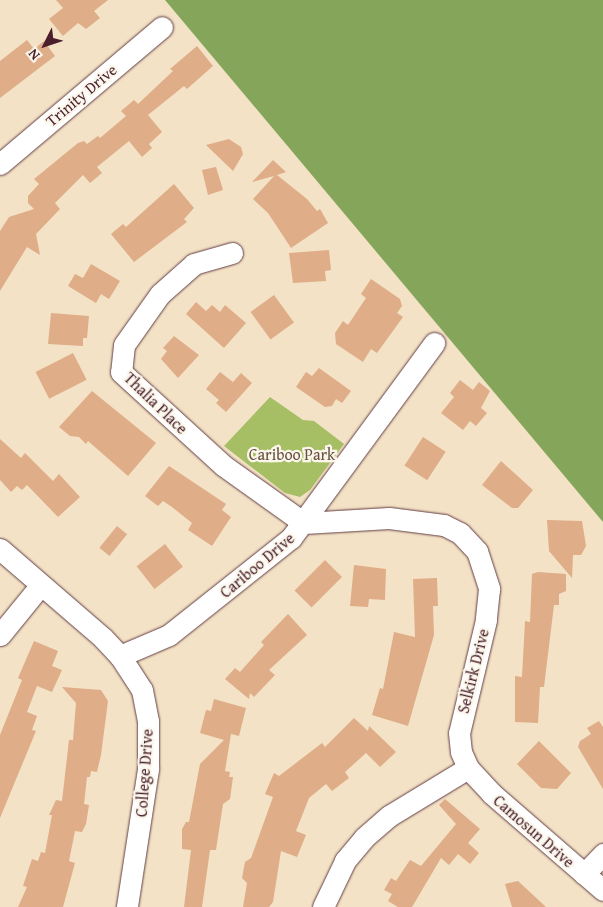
<!DOCTYPE html>
<html>
<head>
<meta charset="utf-8">
<style>
  body { margin:0 }
  #map { position:relative; width:603px; height:907px; overflow:hidden; background:#f3e2c6; font-family:"Gentium Book Plus",serif }
  div>[style] { position:absolute }
  .green>* { inset:0; background:#a7bf64 }
  .forest>* { inset:0; background:#85a65a }
  .building>* { inset:0; background:#dfad87; transform-origin:0 0 }
  .roads { filter:drop-shadow(0 0 1px #633c42) drop-shadow(0 0 1px #633c42) }
  .minor>* { height:21px; margin:-10.5px; padding:0 10.5px; transform-origin:10.5px; border-radius:10.5px; background:#fff }
  span { translate:-50% -50%; white-space:nowrap; text-align:center; line-height:1.15; -webkit-text-stroke:4.5px #fbf7ec; paint-order:stroke }
  .street-label { font-size:16px; color:#4a1f2b }
  .park-label { font-size:16px; color:#664f3c }
  .north { position:absolute; left:20px; top:20px; width:50px; height:50px; -webkit-text-stroke:4px #fbf7ec; paint-order:stroke; rotate:229deg; font-size:14px; font-weight:700; line-height:20px; text-align:center; color:#4a1f2b }
  .north::after { content:''; display:block; margin:auto; width:18px; height:22px; background:#4a1f2b; clip-path:polygon(50% 0,100% 100%,50% 72%,0 100%) }
</style>
</head>
<body>
<div id="map">
  <div class="green">
    <i style="clip-path:polygon(270px 397px,303px 420px,314px 421px,344px 444px,310px 490px,300px 497px,285px 493px,224px 446px)"></i>
  </div>
  <div class="forest">
    <i style="clip-path:polygon(165px 0,603px 0,603px 522px)"></i>
  </div>
  <div class="building">
    <i style="clip-path:polygon(56px 0,108px 0,94px 11px,100px 18px,86px 29px,78px 23px,63px 36px,49px 19px,63px 8px)"></i>
    <i style="clip-path:polygon(27px 40px,34px 49px,44px 41px,55px 56px,0 98px,0 61px)"></i>
    <i style="clip-path:polygon(197px 46px,213px 66px,187px 89px,184px 86px,148px 115px,162px 132px,149px 144px,152px 148px,142px 157px,129px 141px,97px 167px,102px 173px,90px 183px,83px 175px,55px 203px,60px 209px,36px 234px,40px 255px,27px 247px,0 291px,0 231px,9px 217px,34px 209px,28px 203px,28px 196px,39px 184px,34px 179px,78px 143px,84px 141px,87px 144px,98px 136px,100px 138px,126px 116px,121px 111px,134px 100px,138px 104px,173px 71px,170px 69px)"></i>
    <i style="clip-path:polygon(229px 139px,241px 147px,243px 154px,233px 171px,206px 145px)"></i>
    <i style="clip-path:polygon(273px 160px,286px 172px,277px 175px,307px 199px,317px 211px,320px 209px,328px 223px,291px 248px,268px 213px,253px 199px,274px 176px,252px 182px)"></i>
    <i style="clip-path:polygon(216px 167px,223px 190px,208px 195px,202px 170px)"></i>
    <i style="clip-path:polygon(174px 184px,194px 208px,184px 219px,187px 222px,134px 262px,111px 234px,123px 224px,126px 227px)"></i>
    <i style="clip-path:polygon(329px 250px,331px 270px,325px 271px,326px 281px,293px 283px,289px 253px)"></i>
    <i style="clip-path:polygon(91px 264px,120px 281px,109px 299px,101px 294px,96px 303px,68px 286px,75px 274px,83px 278px)"></i>
    <i style="clip-path:polygon(371px 279px,400px 299px,402px 306px,397px 313px,403px 317px,377px 353px,371px 349px,363px 362px,336px 344px,335px 333px,343px 321px,348px 325px,366px 298px,361px 294px)"></i>
    <i style="left:274px;top:295px;width:34px;height:29px;rotate:54deg"></i>
    <i style="clip-path:polygon(196px 302px,206px 311px,212px 305px,220px 312px,225px 305px,246px 323px,224px 348px,186px 314px)"></i>
    <i style="clip-path:polygon(51px 313px,89px 316px,87px 338px,83px 338px,83px 346px,48px 344px)"></i>
    <i style="clip-path:polygon(174px 336px,199px 355px,178px 378px,161px 359px,167px 351px,163px 348px)"></i>
    <i style="left:73px;top:353px;width:30px;height:42px;rotate:63deg"></i>
    <i style="clip-path:polygon(319px 368px,351px 391px,342px 403px,336px 399px,332px 406px,325px 407px,296px 387px,306px 372px,312px 376px)"></i>
    <i style="clip-path:polygon(220px 372px,233px 382px,241px 373px,252px 383px,226px 412px,216px 403px,219px 400px,206px 389px)"></i>
    <i style="clip-path:polygon(460px 380px,473px 390px,479px 382px,490px 391px,481px 408px,487px 413px,476px 426px,470px 421px,463px 430px,441px 413px,454px 397px,450px 393px)"></i>
    <i style="clip-path:polygon(92px 391px,156px 443px,128px 476px,88px 441px,86px 444px,79px 437px,70px 436px,59px 427px)"></i>
    <i style="left:423px;top:437px;width:27px;height:34px;rotate:33deg"></i>
    <i style="clip-path:polygon(0 439px,21px 458px,25px 453px,53px 481px,59px 474px,80px 497px,58px 517px,27px 485px,22px 490px,17px 486px,11px 492px,0 480px)"></i>
    <i style="clip-path:polygon(501px 461px,533px 490px,518px 508px,512px 508px,482px 485px)"></i>
    <i style="clip-path:polygon(169px 466px,226px 504px,222px 510px,231px 517px,212px 546px,188px 530px,192px 523px,172px 507px,163px 501px,158px 506px,145px 496px)"></i>
    <i style="clip-path:polygon(547px 520px,582px 521px,586px 546px,581px 555px,573px 555px,572px 578px,549px 551px)"></i>
    <i style="left:117px;top:526px;width:13px;height:28px;rotate:39deg"></i>
    <i style="left:165px;top:544px;width:29px;height:36px;rotate:52deg"></i>
    <i style="left:325px;top:560px;width:24px;height:43px;rotate:45deg"></i>
    <i style="clip-path:polygon(354px 565px,386px 569px,385px 600px,369px 599px,368px 607px,350px 606px)"></i>
    <i style="clip-path:polygon(538px 572px,566px 574px,566px 591px,559px 594px,559px 605px,554px 605px,544px 687px,540px 687px,538px 723px,515px 722px,515px 676px,522px 677px,525px 621px,530px 622px,532px 574px)"></i>
    <i style="clip-path:polygon(437px 578px,438px 606px,433px 606px,434px 635px,408px 726px,372px 715px,380px 688px,383px 689px,394px 632px,415px 637px,413px 579px)"></i>
    <i style="clip-path:polygon(288px 614px,307px 635px,269px 670px,275px 675px,254px 697px,250px 693px,249px 699px,225px 679px,235px 668px,240px 672px,264px 645px,261px 642px)"></i>
    <i style="clip-path:polygon(34px 641px,58px 651px,52px 666px,62px 670px,52px 692px,37px 686px,27px 712px,37px 716px,32px 730px,36px 731px,0 818px,0 735px,22px 680px,18px 678px)"></i>
    <i style="clip-path:polygon(62px 687px,101px 690px,108px 701px,101px 755px,97px 772px,91px 771px,90px 777px,87px 777px,84px 804px,89px 805px,86px 824px,82px 832px,75px 831px,69px 861px,75px 863px,63px 907px,18px 907px,27px 887px,23px 886px,32px 859px,38px 861px,41px 852px,45px 853px,52px 815px,49px 815px,56px 800px,62px 801px,69px 740px,73px 740px,76px 703px)"></i>
    <i style="clip-path:polygon(214px 699px,246px 708px,239px 736px,231px 734px,225px 771px,230px 772px,229px 777px,233px 777px,230px 799px,223px 804px,216px 850px,210px 850px,202px 907px,184px 907px,191px 850px,182px 849px,182px 829px,186px 822px,189px 822px,200px 764px,224px 740px,200px 733px,206px 710px,211px 711px)"></i>
    <i style="clip-path:polygon(354px 718px,368px 731px,369px 726px,396px 752px,380px 767px,366px 753px,345px 772px,349px 778px,332px 791px,326px 784px,309px 798px,296px 831px,306px 835px,297px 857px,281px 851px,273px 902px,269px 907px,243px 907px,247px 883px,242px 878px,245px 862px,251px 858px,273px 797px,265px 794px,274px 773px,279px 776px,322px 743px,325px 747px)"></i>
    <i style="clip-path:polygon(599px 721px,603px 727px,603px 789px,578px 747px,580px 741px,591px 734px,587px 728px)"></i>
    <i style="clip-path:polygon(539px 741px,571px 773px,557px 789px,541px 788px,517px 764px)"></i>
    <i style="clip-path:polygon(445px 799px,480px 829px,468px 843px,479px 853px,470px 864px,458px 854px,449px 865px,441px 858px,412px 907px,398px 907px,388px 901px,392px 894px,384px 890px,391px 878px,396px 881px,410px 860px,421px 866px,456px 824px,439px 805px)"></i>
    <i style="clip-path:polygon(518px 881px,546px 907px,512px 907px,505px 884px)"></i>
  </div>
  <div class="roads">
    <div class="minor">
      <i style="left:0;top:164px;width:212px;rotate:-40.2deg"></i>
      <i style="left:232px;top:253px;width:40px;rotate:164deg"></i>
      <i style="left:194px;top:264px;width:45px;rotate:138.6deg"></i>
      <i style="left:160px;top:294px;width:62px;rotate:125.2deg"></i>
      <i style="left:124px;top:345px;width:27px;rotate:96deg"></i>
      <i style="left:121px;top:372px;width:139px;rotate:42.4deg"></i>
      <i style="left:224px;top:466px;width:98px;rotate:35.5deg"></i>
      <i style="left:304px;top:523px;width:85px;rotate:-3.4deg"></i>
      <i style="left:389px;top:518px;width:55px;rotate:7.3deg"></i>
      <i style="left:444px;top:525px;width:18px;rotate:27deg"></i>
      <i style="left:460px;top:533px;width:25px;rotate:47deg"></i>
      <i style="left:477px;top:551px;width:40px;rotate:72deg"></i>
      <i style="left:489px;top:589px;width:31px;rotate:96deg"></i>
      <i style="left:486px;top:620px;width:116px;rotate:103.4deg"></i>
      <i style="left:459px;top:733px;width:19px;rotate:84deg"></i>
      <i style="left:461px;top:752px;width:17px;rotate:66deg"></i>
      <i style="left:468px;top:768px;width:92px;rotate:148.7deg"></i>
      <i style="left:389px;top:816px;width:33px;rotate:139deg"></i>
      <i style="left:364px;top:838px;width:30px;rotate:130deg"></i>
      <i style="left:345px;top:861px;width:51px;rotate:115.6deg"></i>
      <i style="left:0;top:549px;width:136px;rotate:40.8deg"></i>
      <i style="left:103px;top:638px;width:25px;rotate:47deg"></i>
      <i style="left:120px;top:656px;width:40px;rotate:57.1deg"></i>
      <i style="left:142px;top:690px;width:31px;rotate:79deg"></i>
      <i style="left:148px;top:720px;width:49px;rotate:90deg"></i>
      <i style="left:148px;top:769px;width:140px;rotate:98.7deg"></i>
      <i style="left:0;top:635px;width:63px;rotate:-50.8deg"></i>
      <i style="left:120px;top:656px;width:53px;rotate:-23.2deg"></i>
      <i style="left:169px;top:635px;width:156px;rotate:-38.5deg"></i>
      <i style="left:291px;top:538px;width:242px;rotate:-53.7deg"></i>
      <i style="left:468px;top:768px;width:34px;rotate:47deg"></i>
      <i style="left:491px;top:793px;width:148px;rotate:40.9deg"></i>
      <i style="left:584px;top:874px;width:28px;rotate:-46deg"></i>
    </div>
  </div>
  <div class="street-label">
    <span style="left:81px;top:95px;rotate:-40deg">Trinity Drive</span>
    <span style="left:156px;top:403px;rotate:44deg">Thalia Place</span>
    <span style="left:257px;top:565px;rotate:-40deg">Cariboo Drive</span>
    <span style="left:473px;top:671px;rotate:-76deg">Selkirk Drive</span>
    <span style="left:144px;top:773px;rotate:-86deg">College Drive</span>
    <span style="left:534px;top:831px;rotate:41deg">Camosun Drive</span>
  </div>
  <div class="park-label">
    <span style="left:292px;top:454px">Cariboo Park</span>
  </div>
  <div class="north">N</div>
</div>
</body>
</html>
